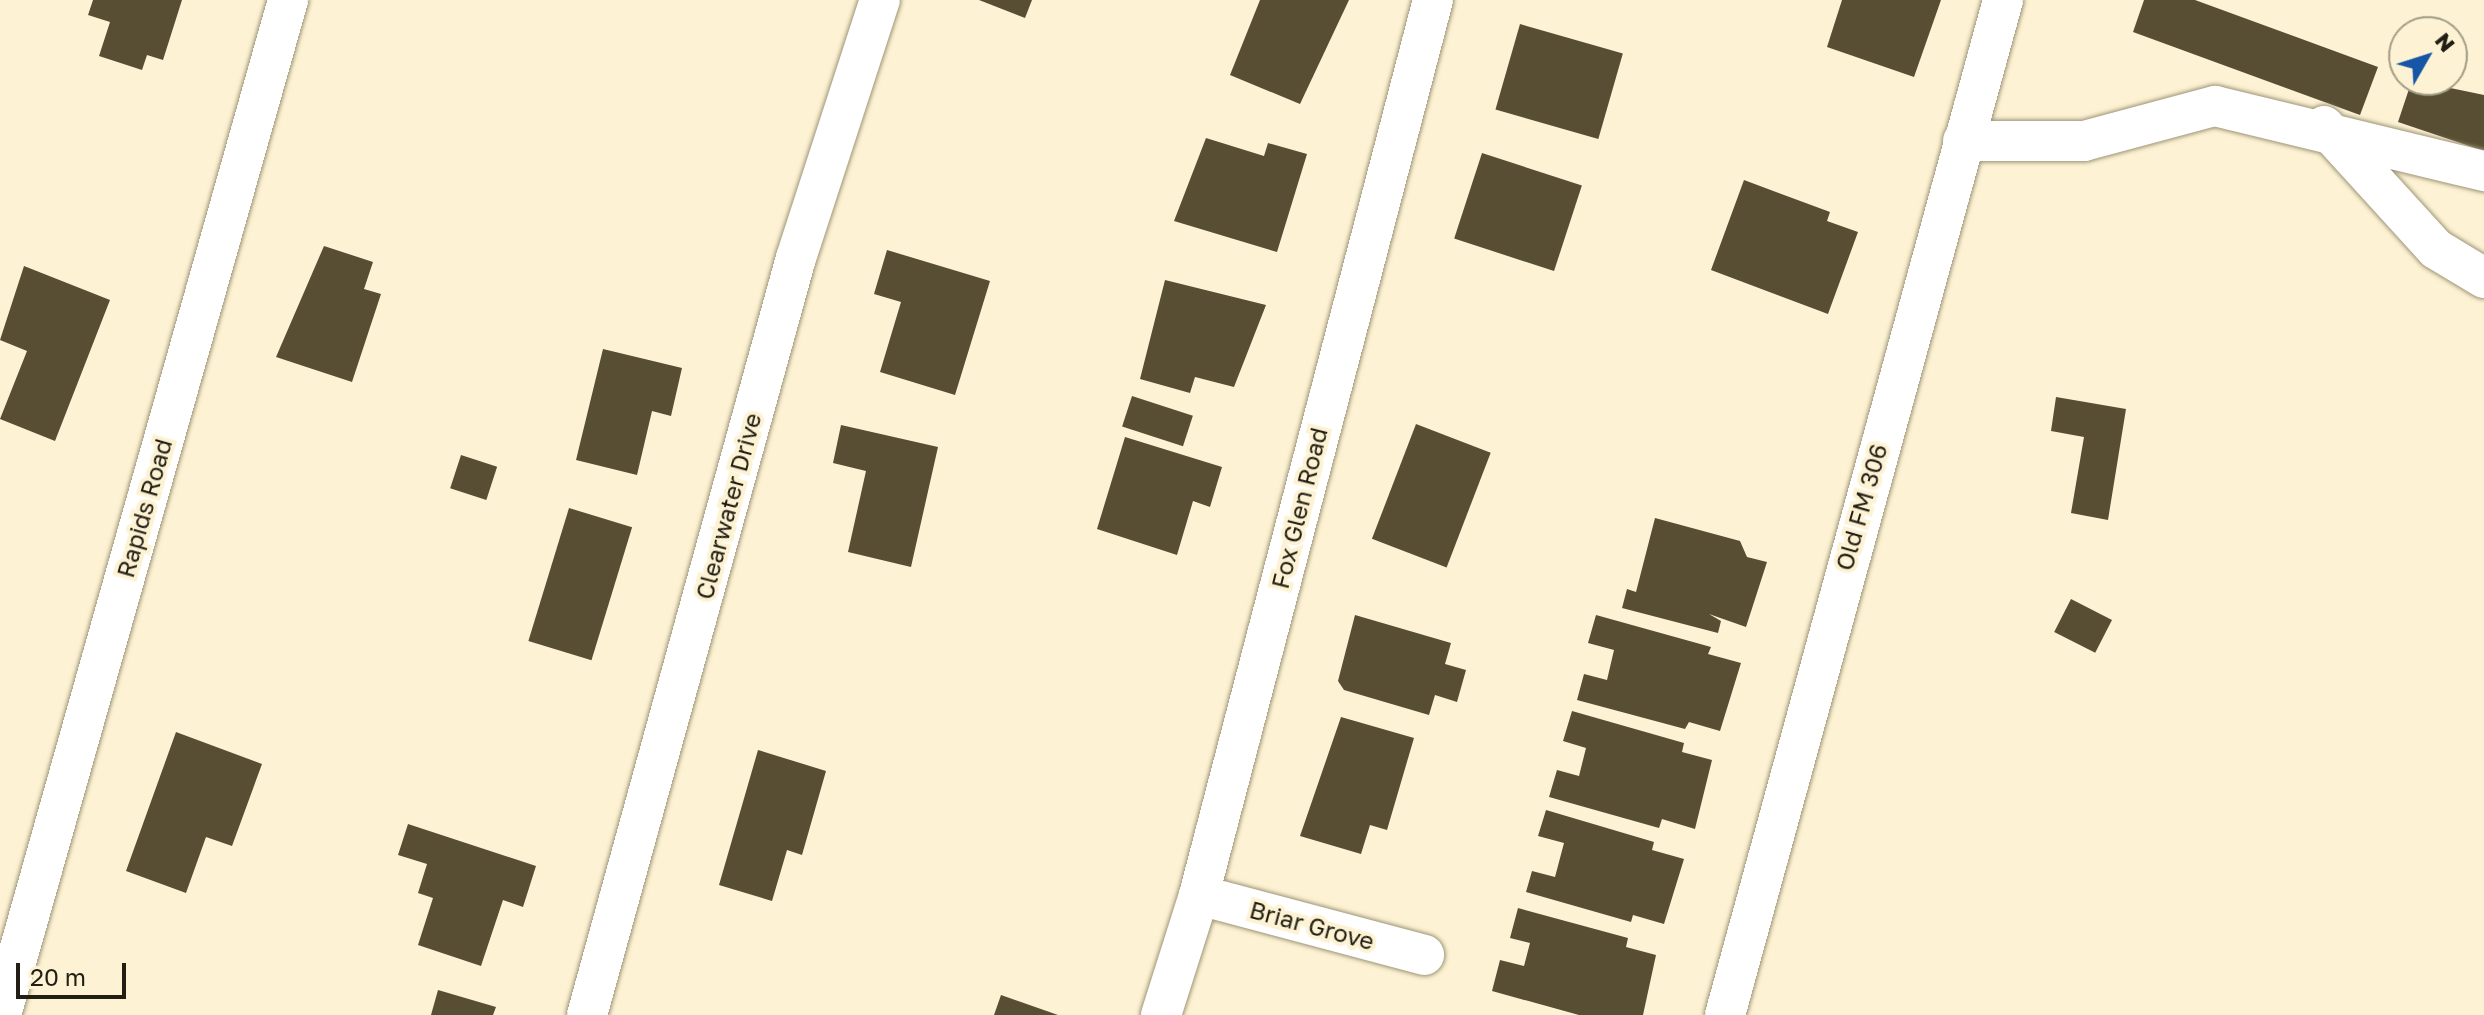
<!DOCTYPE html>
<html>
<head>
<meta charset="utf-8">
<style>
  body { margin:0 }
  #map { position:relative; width:2484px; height:1015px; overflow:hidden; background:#fdf3d4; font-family:"Golos Text",sans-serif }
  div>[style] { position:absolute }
  .building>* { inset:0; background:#574e34; transform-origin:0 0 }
  .roads { filter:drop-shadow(0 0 2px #9e9477) drop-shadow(0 0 2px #9e9477) }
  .minor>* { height:40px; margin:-20px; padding:0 20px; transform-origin:20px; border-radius:20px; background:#fff }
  span { translate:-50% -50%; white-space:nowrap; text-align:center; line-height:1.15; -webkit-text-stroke:8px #fdf3d4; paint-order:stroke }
  .street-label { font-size:24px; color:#221e13 }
  .north { position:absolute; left:2388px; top:16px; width:80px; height:80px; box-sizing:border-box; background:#fdf3d4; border:2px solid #a59e87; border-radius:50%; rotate:51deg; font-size:22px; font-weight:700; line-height:32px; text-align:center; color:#221e13 }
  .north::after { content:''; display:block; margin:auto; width:28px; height:36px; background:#1756a6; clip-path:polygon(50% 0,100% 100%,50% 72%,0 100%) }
  .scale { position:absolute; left:16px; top:963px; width:110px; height:36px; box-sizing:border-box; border:4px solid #221e13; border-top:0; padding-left:10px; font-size:24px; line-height:28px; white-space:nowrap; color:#221e13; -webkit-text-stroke:6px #fdf3d4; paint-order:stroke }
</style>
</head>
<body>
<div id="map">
  <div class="building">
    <i style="clip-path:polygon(93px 0,182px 0,163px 60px,147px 55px,142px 70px,99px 56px,110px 22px,88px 15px)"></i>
    <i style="clip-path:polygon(979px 0,1032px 0,1025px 18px)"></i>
    <i style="clip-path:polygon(1260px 0,1349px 0,1300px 104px,1230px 75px)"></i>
    <i style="clip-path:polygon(1842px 0,1941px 0,1914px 77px,1827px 47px)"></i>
    <i style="clip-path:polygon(2144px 0,2195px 0,2378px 67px,2360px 115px,2133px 32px)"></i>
    <i style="left:1520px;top:24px;width:107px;height:89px;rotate:16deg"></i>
    <i style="clip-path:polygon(2412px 80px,2484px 95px,2484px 151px,2398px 122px)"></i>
    <i style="clip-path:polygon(1206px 138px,1264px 156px,1268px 143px,1307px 154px,1277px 252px,1174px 221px)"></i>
    <i style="left:1482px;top:153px;width:105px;height:90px;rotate:18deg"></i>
    <i style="clip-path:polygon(1744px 180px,1830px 212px,1827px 221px,1858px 232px,1828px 314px,1711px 270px)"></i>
    <i style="clip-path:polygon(324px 246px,373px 262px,364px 289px,381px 294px,352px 382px,276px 357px)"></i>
    <i style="clip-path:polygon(887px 250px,990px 281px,955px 395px,880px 372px,901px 302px,874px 294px)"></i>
    <i style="clip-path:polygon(24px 266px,110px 300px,55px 441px,0 419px,27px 351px,0 340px)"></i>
    <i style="clip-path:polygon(1165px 280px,1266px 305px,1234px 387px,1195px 377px,1190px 393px,1140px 379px)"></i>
    <i style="clip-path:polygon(603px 349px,682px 368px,671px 416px,652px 411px,637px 475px,576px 460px)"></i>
    <i style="left:1132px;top:396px;width:64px;height:32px;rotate:18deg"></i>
    <i style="clip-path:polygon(2056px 397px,2126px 409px,2108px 520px,2071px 513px,2084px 437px,2051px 431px)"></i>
    <i style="left:1416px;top:424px;width:80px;height:123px;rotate:21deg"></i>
    <i style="clip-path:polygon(841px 425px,938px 447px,911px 567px,848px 552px,866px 471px,833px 463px)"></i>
    <i style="clip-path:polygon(1125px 437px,1222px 467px,1210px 507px,1193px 501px,1177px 555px,1097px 529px)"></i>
    <i style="left:461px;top:455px;width:38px;height:35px;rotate:18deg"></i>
    <i style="left:569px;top:508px;width:66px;height:139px;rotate:17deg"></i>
    <i style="clip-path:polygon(1655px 518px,1740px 541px,1747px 557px,1767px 562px,1746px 627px,1709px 614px,1721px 621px,1718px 633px,1622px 608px,1627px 589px,1636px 592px)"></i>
    <i style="left:2071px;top:599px;width:46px;height:37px;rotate:27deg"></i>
    <i style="clip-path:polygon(1355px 615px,1451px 643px,1445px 664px,1466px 670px,1457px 702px,1435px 695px,1429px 715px,1344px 690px,1338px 681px)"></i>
    <i style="clip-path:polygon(1596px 615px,1711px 647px,1708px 654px,1741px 663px,1720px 731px,1689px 722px,1685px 729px,1577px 700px,1584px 674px,1607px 680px,1614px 650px,1588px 643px)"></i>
    <i style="clip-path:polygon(1572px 711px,1684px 743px,1682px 752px,1712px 760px,1695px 829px,1662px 819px,1659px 828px,1549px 797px,1557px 770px,1579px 776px,1586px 748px,1563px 741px)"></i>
    <i style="clip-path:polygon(1341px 717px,1414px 738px,1387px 830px,1370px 825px,1361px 854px,1300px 836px)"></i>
    <i style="clip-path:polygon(176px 732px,262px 764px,232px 846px,206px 837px,186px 893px,126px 871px)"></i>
    <i style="clip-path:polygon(758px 750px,826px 771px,802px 855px,787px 850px,772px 901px,719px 885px)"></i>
    <i style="clip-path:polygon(1546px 810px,1654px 842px,1652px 850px,1684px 859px,1664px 924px,1633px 915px,1631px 922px,1526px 892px,1532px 871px,1555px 877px,1564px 843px,1538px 836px)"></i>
    <i style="clip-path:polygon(408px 824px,536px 866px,523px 907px,503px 900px,481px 966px,418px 945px,433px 898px,418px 893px,427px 864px,398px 855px)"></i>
    <i style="clip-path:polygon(1518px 908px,1628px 938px,1626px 947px,1656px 955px,1643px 1015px,1579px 1015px,1492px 991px,1500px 960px,1524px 966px,1530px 943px,1510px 938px)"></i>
    <i style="clip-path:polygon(438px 990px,496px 1007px,493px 1015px,431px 1015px)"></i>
    <i style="clip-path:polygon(1001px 995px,1058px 1015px,994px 1015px)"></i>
  </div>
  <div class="roads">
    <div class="minor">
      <i style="left:2324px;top:126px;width:166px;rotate:47.7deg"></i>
      <i style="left:2436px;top:249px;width:56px;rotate:31.1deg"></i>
      <i style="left:1963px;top:141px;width:121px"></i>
      <i style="left:2084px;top:141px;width:136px;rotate:-15deg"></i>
      <i style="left:2215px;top:106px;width:277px;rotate:13.6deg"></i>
      <i style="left:1199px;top:895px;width:233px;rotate:14.9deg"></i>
      <i style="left:1px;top:1015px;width:1055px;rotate:-74.21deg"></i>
      <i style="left:587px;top:1015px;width:785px;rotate:-74.57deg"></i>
      <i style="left:796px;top:258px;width:271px;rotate:-72deg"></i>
      <i style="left:1161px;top:1015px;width:126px;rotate:-72.4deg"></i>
      <i style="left:1199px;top:895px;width:925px;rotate:-75.35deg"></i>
      <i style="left:1725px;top:1015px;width:1052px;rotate:-74.68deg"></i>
    </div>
  </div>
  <div class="street-label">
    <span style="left:728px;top:506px;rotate:-75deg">Clearwater Drive</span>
    <span style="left:1861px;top:507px;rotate:-74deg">Old FM 306</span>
    <span style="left:144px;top:508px;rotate:-74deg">Rapids Road</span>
    <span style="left:1299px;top:508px;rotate:-76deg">Fox Glen Road</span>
    <span style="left:1312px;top:925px;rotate:15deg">Briar Grove</span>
  </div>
  <div class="north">N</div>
  <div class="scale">20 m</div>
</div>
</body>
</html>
